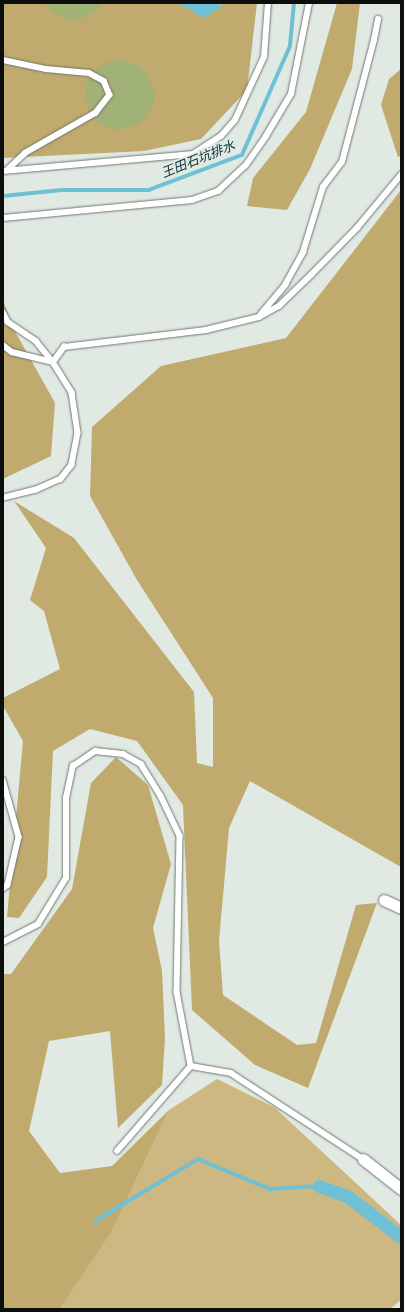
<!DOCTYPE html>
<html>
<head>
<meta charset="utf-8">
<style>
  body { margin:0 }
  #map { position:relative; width:404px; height:1312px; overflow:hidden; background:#e1e9e3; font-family:Literata,"Noto Sans TC",serif }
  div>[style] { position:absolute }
  .green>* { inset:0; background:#ccb880 }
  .forest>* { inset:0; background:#c0aa6d }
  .water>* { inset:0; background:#6fc0d4 }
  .stream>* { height:3.5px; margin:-1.75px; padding:0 1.75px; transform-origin:1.75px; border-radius:1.75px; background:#6fc0d4 }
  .canal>* { height:13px; margin:-6.5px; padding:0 6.5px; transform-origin:6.5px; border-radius:6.5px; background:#6fc0d4 }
  .building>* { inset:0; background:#a0b276 }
  .roads { filter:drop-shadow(0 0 1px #707772) drop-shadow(0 0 1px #707772) }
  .service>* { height:5.5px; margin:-2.75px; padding:0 2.75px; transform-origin:2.75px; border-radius:2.75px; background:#fff }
  .minor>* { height:11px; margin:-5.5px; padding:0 5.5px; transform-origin:5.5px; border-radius:5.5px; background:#fff }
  span { translate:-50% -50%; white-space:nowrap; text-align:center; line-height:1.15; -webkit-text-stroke:4px #e1e9e3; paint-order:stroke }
  .water-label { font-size:13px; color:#09313a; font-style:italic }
  .frame { position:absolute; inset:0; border:4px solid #0b0e0c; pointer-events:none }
</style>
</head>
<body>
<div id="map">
  <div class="green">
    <i style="clip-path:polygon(217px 1079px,274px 1107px,401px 1225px,401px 1300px,390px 1309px,60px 1309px,111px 1233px,169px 1110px)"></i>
  </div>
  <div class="forest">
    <i style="clip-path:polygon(3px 3px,182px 3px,207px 12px,224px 3px,257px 3px,247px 90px,201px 139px,144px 151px,3px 158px)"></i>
    <i style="clip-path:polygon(337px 3px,360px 3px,352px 69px,310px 169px,287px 210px,247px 206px,253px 178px,306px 112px)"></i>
    <i style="clip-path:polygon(401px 69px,401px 156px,398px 157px,381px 105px,389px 79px)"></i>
    <i style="clip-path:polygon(401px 190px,401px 867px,250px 781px,229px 828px,219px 941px,223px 995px,297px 1045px,316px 1043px,356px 905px,377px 903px,308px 1088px,255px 1065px,192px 1010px,183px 805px,137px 741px,90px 729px,53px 751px,47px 877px,19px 918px,7px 917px,23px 741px,3px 706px,3px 698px,60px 669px,44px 611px,30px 600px,46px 548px,14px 501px,74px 538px,194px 692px,197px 763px,213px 767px,213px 698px,137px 580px,90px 496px,92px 427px,161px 366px,286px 338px)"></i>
    <i style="clip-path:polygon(3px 300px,12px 326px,55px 403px,51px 456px,3px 479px)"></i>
    <i style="clip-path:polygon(116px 757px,148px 785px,171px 864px,153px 928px,162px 971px,165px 1038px,162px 1085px,118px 1128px,110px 1031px,49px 1041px,29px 1131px,60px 1173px,112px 1166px,169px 1110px,111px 1233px,60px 1309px,3px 1309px,3px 974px,11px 974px,72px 889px,91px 783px)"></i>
  </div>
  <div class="water">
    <i style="clip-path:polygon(178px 3px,220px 3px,221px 7px,204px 18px)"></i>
  </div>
  <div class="stream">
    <i style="left:3px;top:196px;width:59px;rotate:-5.8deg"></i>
    <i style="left:62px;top:190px;width:87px"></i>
    <i style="left:149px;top:190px;width:99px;rotate:-20.6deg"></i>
    <i style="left:242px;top:155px;width:119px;rotate:-66.2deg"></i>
    <i style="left:290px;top:46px;width:43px;rotate:-84.7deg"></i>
    <i style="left:95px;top:1221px;width:120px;rotate:-31deg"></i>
    <i style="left:198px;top:1159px;width:78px;rotate:22.6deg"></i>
    <i style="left:270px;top:1189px;width:49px;rotate:-3.5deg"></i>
  </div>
  <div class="canal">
    <i style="left:319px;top:1186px;width:30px;rotate:20deg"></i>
    <i style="left:347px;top:1196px;width:68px;rotate:37.2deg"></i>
  </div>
  <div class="building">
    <i style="clip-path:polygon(44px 3px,102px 3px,93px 13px,75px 21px,56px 15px)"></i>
    <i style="clip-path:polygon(117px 60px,138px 65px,147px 73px,155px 95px,153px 106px,139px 124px,117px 130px,106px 127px,94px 119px,114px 95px,108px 79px,94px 71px,105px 63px)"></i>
    <i style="clip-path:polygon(89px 78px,101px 84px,105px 94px,89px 112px,85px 90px)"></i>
  </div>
  <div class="roads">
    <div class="service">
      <i style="left:3px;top:60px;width:44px;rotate:11.8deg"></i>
      <i style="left:46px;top:69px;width:43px;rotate:5.3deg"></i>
      <i style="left:89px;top:73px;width:17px;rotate:28deg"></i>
      <i style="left:104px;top:81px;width:15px;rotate:67deg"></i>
      <i style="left:110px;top:95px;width:23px;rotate:128deg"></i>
      <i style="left:96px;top:113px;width:81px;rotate:150.3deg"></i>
      <i style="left:26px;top:153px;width:23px;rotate:137deg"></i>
      <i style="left:3px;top:171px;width:191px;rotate:-5.1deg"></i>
      <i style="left:193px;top:154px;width:33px;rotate:-33deg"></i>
      <i style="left:221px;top:136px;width:21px;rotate:-49deg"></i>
      <i style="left:235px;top:120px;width:69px;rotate:-65.3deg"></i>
      <i style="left:264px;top:57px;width:54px;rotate:-85.8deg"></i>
      <i style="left:3px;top:218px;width:190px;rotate:-5.4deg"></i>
      <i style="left:192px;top:200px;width:28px;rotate:-19deg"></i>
      <i style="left:218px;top:191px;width:38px;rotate:-43deg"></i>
      <i style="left:246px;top:165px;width:35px;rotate:-55deg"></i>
      <i style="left:266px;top:136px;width:49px;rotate:-59.2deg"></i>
      <i style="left:291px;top:94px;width:93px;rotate:-78.8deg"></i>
      <i style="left:3px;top:312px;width:11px;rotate:63deg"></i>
      <i style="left:8px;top:322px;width:34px;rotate:34deg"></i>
      <i style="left:36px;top:341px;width:27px;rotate:51deg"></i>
      <i style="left:53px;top:362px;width:36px;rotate:58deg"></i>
      <i style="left:72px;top:393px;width:40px;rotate:81.5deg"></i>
      <i style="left:78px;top:433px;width:33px;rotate:101deg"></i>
      <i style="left:72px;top:465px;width:18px;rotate:128deg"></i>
      <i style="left:61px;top:479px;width:27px;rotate:156deg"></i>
      <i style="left:36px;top:490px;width:34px;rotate:166deg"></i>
      <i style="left:261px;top:314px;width:38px;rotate:-50deg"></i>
      <i style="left:285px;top:285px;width:38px;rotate:-61deg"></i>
      <i style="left:303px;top:252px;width:68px;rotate:-72.9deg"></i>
      <i style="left:323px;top:187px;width:31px;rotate:-53deg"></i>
      <i style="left:342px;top:162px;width:126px;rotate:-75.3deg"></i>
      <i style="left:374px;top:40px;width:21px;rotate:-79deg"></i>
      <i style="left:3px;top:345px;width:11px;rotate:38deg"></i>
      <i style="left:12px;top:352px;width:42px;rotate:13.7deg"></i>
      <i style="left:53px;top:362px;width:19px;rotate:-54deg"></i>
      <i style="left:64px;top:347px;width:143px;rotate:-6.8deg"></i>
      <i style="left:206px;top:330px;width:55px;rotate:-13.8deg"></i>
      <i style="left:259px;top:317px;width:23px;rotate:-29deg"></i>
      <i style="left:279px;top:306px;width:45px;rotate:-44.1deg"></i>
      <i style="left:311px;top:275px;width:66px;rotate:-45.6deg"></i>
      <i style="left:357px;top:228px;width:69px;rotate:-50.3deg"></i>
      <i style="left:3px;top:780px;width:59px;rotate:74.3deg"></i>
      <i style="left:19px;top:837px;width:49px;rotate:102.9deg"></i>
      <i style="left:8px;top:885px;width:6px;rotate:141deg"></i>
      <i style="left:3px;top:942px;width:39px;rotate:-27deg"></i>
      <i style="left:38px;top:924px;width:54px;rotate:-58.7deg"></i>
      <i style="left:66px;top:878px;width:80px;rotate:-90deg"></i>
      <i style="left:66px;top:798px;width:33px;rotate:-78deg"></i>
      <i style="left:73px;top:766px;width:27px;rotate:-34deg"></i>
      <i style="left:95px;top:751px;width:28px;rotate:6deg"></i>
      <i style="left:123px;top:754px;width:21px;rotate:29deg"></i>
      <i style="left:141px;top:764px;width:38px;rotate:58deg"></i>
      <i style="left:161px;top:796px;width:44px;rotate:64.6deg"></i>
      <i style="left:180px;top:836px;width:156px;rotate:91.1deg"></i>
      <i style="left:177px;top:992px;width:75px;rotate:79.3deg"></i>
      <i style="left:191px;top:1066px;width:41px;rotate:9.9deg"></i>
      <i style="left:231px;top:1073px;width:158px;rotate:33.1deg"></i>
      <i style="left:117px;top:1151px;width:113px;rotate:-49deg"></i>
    </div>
    <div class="minor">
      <i style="left:384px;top:900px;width:19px;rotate:25deg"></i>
      <i style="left:363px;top:1159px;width:48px;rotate:38.3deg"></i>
    </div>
  </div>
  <div class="water-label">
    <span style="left:198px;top:159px;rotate:-22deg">王田石坑排水</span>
  </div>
  <div class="frame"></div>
</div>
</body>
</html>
